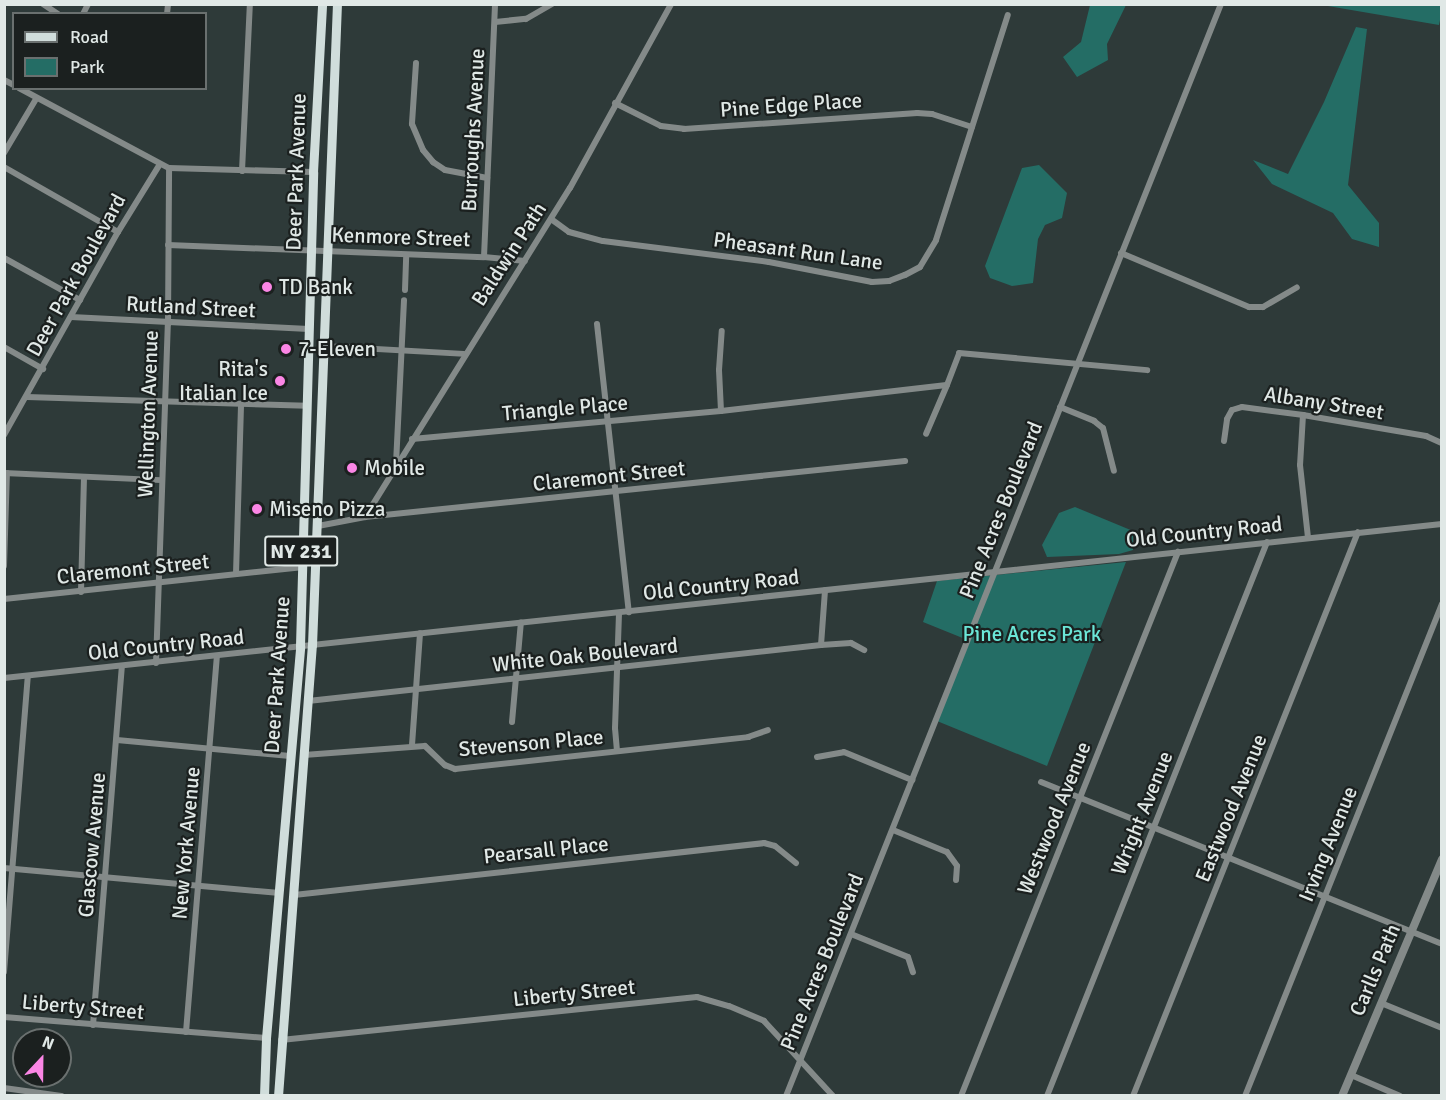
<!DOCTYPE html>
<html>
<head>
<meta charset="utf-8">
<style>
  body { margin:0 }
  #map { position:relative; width:1446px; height:1100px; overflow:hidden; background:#2e3a39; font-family:Signika,sans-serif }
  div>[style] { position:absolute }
  .green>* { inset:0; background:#246d65 }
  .minor>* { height:6px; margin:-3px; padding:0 3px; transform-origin:3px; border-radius:3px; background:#848a89 }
  .tertiary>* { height:8px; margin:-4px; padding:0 4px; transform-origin:4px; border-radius:4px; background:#848a89 }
  .primary>* { height:9px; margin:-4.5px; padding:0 4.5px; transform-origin:4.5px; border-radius:4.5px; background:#d0dddb }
  .dots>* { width:16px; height:16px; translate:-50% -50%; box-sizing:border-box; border:3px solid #1b201f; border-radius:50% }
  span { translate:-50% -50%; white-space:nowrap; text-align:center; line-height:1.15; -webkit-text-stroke:4.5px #1b201f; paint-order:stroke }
  .shield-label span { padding:2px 4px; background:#1b201f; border:2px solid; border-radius:4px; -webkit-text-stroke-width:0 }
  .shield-label { font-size:20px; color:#e0e8e6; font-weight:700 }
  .street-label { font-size:21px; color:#e0e8e6 }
  .poi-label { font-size:21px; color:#e0e8e6 }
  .left { translate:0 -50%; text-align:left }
  .right { translate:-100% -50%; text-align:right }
  .park-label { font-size:21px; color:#6be6d7 }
  .frame { position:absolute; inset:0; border:6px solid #e0e8e6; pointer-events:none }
  .legend { position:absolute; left:12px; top:12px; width:195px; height:78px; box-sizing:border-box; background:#1b201f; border:2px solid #6a706f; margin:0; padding:8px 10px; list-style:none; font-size:18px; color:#e0e8e6 }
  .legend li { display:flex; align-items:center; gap:12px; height:30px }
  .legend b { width:30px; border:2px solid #6a706f }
  .north { position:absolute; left:12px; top:1028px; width:60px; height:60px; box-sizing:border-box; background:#1b201f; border:2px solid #6a706f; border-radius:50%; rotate:22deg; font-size:16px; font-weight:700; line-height:24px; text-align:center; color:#e0e8e6 }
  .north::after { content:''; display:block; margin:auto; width:21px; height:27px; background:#fb86e5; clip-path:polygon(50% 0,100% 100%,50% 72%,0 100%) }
</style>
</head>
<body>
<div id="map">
  <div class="green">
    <i style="clip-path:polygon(1090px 5px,1126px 5px,1107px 44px,1108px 60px,1077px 77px,1063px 57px,1081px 42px)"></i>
    <i style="clip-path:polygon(1322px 5px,1441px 5px,1441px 15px,1439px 25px)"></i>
    <i style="clip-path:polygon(1356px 27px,1367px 29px,1348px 185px,1379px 223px,1379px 247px,1352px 239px,1333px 213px,1272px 184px,1253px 160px,1288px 174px,1324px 102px)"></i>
    <i style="clip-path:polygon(1039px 165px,1067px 193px,1062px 218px,1045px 225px,1038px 239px,1033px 283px,1012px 286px,990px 278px,985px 266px,1022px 168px)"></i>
    <i style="clip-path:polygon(1075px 507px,1133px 531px,1133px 550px,1119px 554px,1047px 557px,1042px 545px,1059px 513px)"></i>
    <i style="clip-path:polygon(1126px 562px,1047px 766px,937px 721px,970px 641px,923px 622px,937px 581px)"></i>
  </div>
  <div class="minor">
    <i style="left:43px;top:4px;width:18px;rotate:34deg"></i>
    <i style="left:83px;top:14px;width:11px;rotate:-63deg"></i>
    <i style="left:167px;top:14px;width:10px;rotate:-84deg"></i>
    <i style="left:495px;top:22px;width:31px;rotate:-6deg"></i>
    <i style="left:526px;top:19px;width:30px;rotate:-30deg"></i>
    <i style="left:416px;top:63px;width:61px;rotate:93.8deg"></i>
    <i style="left:412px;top:124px;width:28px;rotate:67deg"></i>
    <i style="left:423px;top:150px;width:16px;rotate:50deg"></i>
    <i style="left:433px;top:162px;width:14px;rotate:34deg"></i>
    <i style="left:445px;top:170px;width:43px;rotate:10.8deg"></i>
    <i style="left:4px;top:80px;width:11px;rotate:27deg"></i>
    <i style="left:19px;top:88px;width:170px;rotate:28.1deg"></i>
    <i style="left:169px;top:168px;width:144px;rotate:1.6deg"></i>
    <i style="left:615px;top:103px;width:51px;rotate:26.6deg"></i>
    <i style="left:661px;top:126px;width:23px;rotate:7deg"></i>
    <i style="left:684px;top:129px;width:234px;rotate:-3.9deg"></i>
    <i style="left:917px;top:113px;width:15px;rotate:4deg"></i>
    <i style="left:932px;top:114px;width:42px;rotate:18deg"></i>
    <i style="left:4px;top:153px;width:63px;rotate:-59.3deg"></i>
    <i style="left:4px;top:167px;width:131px;rotate:29.7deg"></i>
    <i style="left:242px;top:171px;width:167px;rotate:-87.3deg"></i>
    <i style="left:551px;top:219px;width:22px;rotate:36deg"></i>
    <i style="left:569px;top:232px;width:35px;rotate:15deg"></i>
    <i style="left:603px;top:241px;width:167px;rotate:7.2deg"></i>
    <i style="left:769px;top:262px;width:105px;rotate:11deg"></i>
    <i style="left:872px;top:282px;width:17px;rotate:-3deg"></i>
    <i style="left:889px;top:281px;width:17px;rotate:-21deg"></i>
    <i style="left:905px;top:275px;width:17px;rotate:-28deg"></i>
    <i style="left:920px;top:267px;width:31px;rotate:-59deg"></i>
    <i style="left:936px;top:240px;width:236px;rotate:-72.3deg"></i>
    <i style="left:168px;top:245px;width:316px;rotate:2.2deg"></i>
    <i style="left:484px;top:257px;width:41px;rotate:5.6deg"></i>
    <i style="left:1121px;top:253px;width:139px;rotate:22.9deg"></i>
    <i style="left:1249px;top:307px;width:14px"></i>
    <i style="left:1263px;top:307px;width:39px;rotate:-30deg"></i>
    <i style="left:484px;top:257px;width:253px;rotate:-87.5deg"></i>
    <i style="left:4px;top:258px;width:87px;rotate:28.9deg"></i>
    <i style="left:405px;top:290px;width:35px;rotate:-88deg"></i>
    <i style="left:71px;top:317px;width:238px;rotate:2.9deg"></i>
    <i style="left:597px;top:324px;width:290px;rotate:83.7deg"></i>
    <i style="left:323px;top:346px;width:141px;rotate:3.2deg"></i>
    <i style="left:4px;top:347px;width:45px;rotate:29.4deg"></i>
    <i style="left:947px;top:385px;width:34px;rotate:-69deg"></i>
    <i style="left:959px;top:353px;width:189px;rotate:5.2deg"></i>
    <i style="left:27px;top:397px;width:280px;rotate:1.8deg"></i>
    <i style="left:1060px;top:407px;width:37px;rotate:22deg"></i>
    <i style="left:1094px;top:421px;width:11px;rotate:38deg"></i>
    <i style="left:1103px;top:428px;width:44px;rotate:75.7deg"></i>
    <i style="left:721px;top:411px;width:41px;rotate:-92.8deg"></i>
    <i style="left:719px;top:370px;width:39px;rotate:-86deg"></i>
    <i style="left:1303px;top:415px;width:50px;rotate:93.4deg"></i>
    <i style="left:1300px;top:465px;width:73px;rotate:83.7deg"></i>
    <i style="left:4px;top:435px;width:233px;rotate:-60.7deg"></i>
    <i style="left:118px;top:232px;width:80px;rotate:-58.3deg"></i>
    <i style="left:412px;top:439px;width:310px;rotate:-5.2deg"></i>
    <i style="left:721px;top:411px;width:227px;rotate:-6.6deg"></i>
    <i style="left:947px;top:385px;width:53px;rotate:113.2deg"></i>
    <i style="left:1224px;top:441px;width:22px;rotate:-82deg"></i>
    <i style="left:1227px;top:419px;width:10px;rotate:-61deg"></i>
    <i style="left:1232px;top:410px;width:10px;rotate:-17deg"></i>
    <i style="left:1242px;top:407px;width:62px;rotate:7.5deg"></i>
    <i style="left:1303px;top:415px;width:125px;rotate:9.7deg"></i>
    <i style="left:1426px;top:436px;width:17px;rotate:24deg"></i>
    <i style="left:396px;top:464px;width:164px;rotate:-87.2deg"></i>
    <i style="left:4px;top:473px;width:157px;rotate:2.6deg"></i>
    <i style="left:365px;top:517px;width:388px;rotate:-58.1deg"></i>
    <i style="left:570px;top:188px;width:210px;rotate:-61.2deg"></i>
    <i style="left:318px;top:526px;width:48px;rotate:-10.8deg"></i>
    <i style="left:365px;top:517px;width:543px;rotate:-5.92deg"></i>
    <i style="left:4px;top:566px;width:93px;rotate:-88.2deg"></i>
    <i style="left:236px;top:574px;width:170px;rotate:-88.3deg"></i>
    <i style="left:81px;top:592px;width:115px;rotate:-88.5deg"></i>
    <i style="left:4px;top:599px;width:299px;rotate:-6.1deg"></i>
    <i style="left:821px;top:645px;width:55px;rotate:-85.8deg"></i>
    <i style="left:156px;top:663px;width:339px;rotate:-88deg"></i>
    <i style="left:168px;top:324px;width:156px;rotate:-89.6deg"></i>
    <i style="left:4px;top:678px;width:1446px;rotate:-6.11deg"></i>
    <i style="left:308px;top:701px;width:516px;rotate:-6.23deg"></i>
    <i style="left:821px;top:645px;width:30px;rotate:-4deg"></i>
    <i style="left:851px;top:643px;width:15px;rotate:28deg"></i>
    <i style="left:512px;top:722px;width:100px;rotate:-84.9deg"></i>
    <i style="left:117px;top:740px;width:174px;rotate:5.3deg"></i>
    <i style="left:412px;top:745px;width:112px;rotate:-85.9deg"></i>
    <i style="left:617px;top:751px;width:23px;rotate:-95deg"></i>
    <i style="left:615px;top:728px;width:115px;rotate:-88deg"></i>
    <i style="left:304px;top:755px;width:121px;rotate:-4.3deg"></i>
    <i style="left:425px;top:746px;width:28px;rotate:44deg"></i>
    <i style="left:445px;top:765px;width:11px;rotate:22deg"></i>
    <i style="left:455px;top:769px;width:295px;rotate:-6.2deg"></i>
    <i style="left:748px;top:737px;width:21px;rotate:-19deg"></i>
    <i style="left:817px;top:757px;width:27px;rotate:-10deg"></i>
    <i style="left:844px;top:752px;width:74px;rotate:22.4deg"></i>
    <i style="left:1041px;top:782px;width:432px;rotate:22deg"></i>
    <i style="left:893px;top:830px;width:58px;rotate:22.2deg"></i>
    <i style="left:947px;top:852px;width:17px;rotate:54deg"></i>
    <i style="left:957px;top:866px;width:14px;rotate:94deg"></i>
    <i style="left:4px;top:868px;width:274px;rotate:5.2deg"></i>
    <i style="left:294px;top:895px;width:473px;rotate:-6.3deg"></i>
    <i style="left:764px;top:843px;width:11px;rotate:15deg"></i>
    <i style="left:775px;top:846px;width:27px;rotate:39deg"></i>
    <i style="left:851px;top:934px;width:61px;rotate:22deg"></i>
    <i style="left:908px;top:957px;width:16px;rotate:72deg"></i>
    <i style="left:4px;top:972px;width:297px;rotate:-85.4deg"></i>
    <i style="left:1381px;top:1003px;width:66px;rotate:22.3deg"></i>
    <i style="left:4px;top:1017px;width:263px;rotate:4.6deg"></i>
    <i style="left:93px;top:1025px;width:359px;rotate:-85.4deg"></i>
    <i style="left:186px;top:1032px;width:377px;rotate:-85.3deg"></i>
    <i style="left:281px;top:1040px;width:418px;rotate:-5.9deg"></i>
    <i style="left:697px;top:997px;width:33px;rotate:16deg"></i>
    <i style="left:729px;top:1006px;width:38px;rotate:23deg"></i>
    <i style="left:764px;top:1021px;width:102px;rotate:47.4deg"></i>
    <i style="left:1351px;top:1075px;width:53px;rotate:23.2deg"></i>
    <i style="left:4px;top:1088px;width:58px;rotate:8deg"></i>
    <i style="left:786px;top:1096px;width:1175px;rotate:-68.28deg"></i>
    <i style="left:961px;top:1096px;width:586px;rotate:-68.25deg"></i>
    <i style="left:1047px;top:1096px;width:596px;rotate:-68.34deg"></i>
    <i style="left:1133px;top:1096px;width:607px;rotate:-68.25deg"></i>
    <i style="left:1245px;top:1096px;width:530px;rotate:-68.18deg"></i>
  </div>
  <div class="tertiary">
    <i style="left:1342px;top:1096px;width:257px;rotate:-67.1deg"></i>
  </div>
  <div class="primary">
    <i style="left:264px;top:1096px;width:58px;rotate:-88deg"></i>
    <i style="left:266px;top:1038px;width:393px;rotate:-85deg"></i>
    <i style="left:300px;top:646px;width:474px;rotate:-88.4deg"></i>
    <i style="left:313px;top:172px;width:168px;rotate:-86.9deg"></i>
    <i style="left:278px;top:1096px;width:452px;rotate:-85.7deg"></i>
    <i style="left:312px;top:645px;width:641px;rotate:-87.77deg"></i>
  </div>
  <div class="dots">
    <i style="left:267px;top:287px;background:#fb86e5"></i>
    <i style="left:286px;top:349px;background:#fb86e5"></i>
    <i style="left:280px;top:381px;background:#fb86e5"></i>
    <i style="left:352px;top:468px;background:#fb86e5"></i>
    <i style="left:257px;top:509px;background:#fb86e5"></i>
  </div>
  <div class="shield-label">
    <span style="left:301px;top:551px">NY 231</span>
  </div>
  <div class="street-label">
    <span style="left:791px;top:105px;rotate:-4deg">Pine Edge Place</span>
    <span style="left:473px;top:130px;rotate:-87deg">Burroughs Avenue</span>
    <span style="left:296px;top:172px;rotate:-88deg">Deer Park Avenue</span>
    <span style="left:401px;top:237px;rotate:2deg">Kenmore Street</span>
    <span style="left:798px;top:251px;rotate:8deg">Pheasant Run Lane</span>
    <span style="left:509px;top:254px;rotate:-57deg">Baldwin Path</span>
    <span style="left:76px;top:275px;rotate:-61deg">Deer Park Boulevard</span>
    <span style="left:191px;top:307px;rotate:3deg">Rutland Street</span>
    <span style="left:1324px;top:403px;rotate:9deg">Albany Street</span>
    <span style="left:565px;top:408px;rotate:-5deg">Triangle Place</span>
    <span style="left:148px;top:414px;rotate:-88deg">Wellington Avenue</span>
    <span style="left:609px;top:476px;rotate:-6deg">Claremont Street</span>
    <span style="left:1001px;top:510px;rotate:-68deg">Pine Acres Boulevard</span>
    <span style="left:1204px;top:532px;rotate:-6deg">Old Country Road</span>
    <span style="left:133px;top:569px;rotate:-6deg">Claremont Street</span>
    <span style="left:721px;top:585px;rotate:-6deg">Old Country Road</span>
    <span style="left:166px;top:645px;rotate:-6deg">Old Country Road</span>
    <span style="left:585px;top:655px;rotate:-6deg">White Oak Boulevard</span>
    <span style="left:277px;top:675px;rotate:-86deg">Deer Park Avenue</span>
    <span style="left:531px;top:743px;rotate:-5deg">Stevenson Place</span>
    <span style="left:1231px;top:808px;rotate:-68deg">Eastwood Avenue</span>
    <span style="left:1142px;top:813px;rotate:-68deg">Wright Avenue</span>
    <span style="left:1054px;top:818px;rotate:-68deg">Westwood Avenue</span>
    <span style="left:186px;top:843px;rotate:-85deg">New York Avenue</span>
    <span style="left:1328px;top:844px;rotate:-68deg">Irving Avenue</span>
    <span style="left:92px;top:845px;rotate:-85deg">Glascow Avenue</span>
    <span style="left:546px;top:850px;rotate:-6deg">Pearsall Place</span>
    <span style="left:822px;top:962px;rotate:-68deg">Pine Acres Boulevard</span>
    <span style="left:1375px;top:970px;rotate:-67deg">Carlls Path</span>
    <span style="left:574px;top:993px;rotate:-6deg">Liberty Street</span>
    <span style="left:83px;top:1007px;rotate:5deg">Liberty Street</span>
  </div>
  <div class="poi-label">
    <span class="left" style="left:279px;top:287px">TD Bank</span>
    <span class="left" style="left:298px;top:349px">7-Eleven</span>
    <span class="right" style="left:268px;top:381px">Rita's<br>Italian Ice</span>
    <span class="left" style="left:364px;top:468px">Mobile</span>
    <span class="left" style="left:269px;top:509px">Miseno Pizza</span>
  </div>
  <div class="park-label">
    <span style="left:1032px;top:634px">Pine Acres Park</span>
  </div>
  <div class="frame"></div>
  <ul class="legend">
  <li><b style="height:8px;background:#d0dddb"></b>Road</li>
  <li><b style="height:16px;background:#246d65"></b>Park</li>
  </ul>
  <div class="north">N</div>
</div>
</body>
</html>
